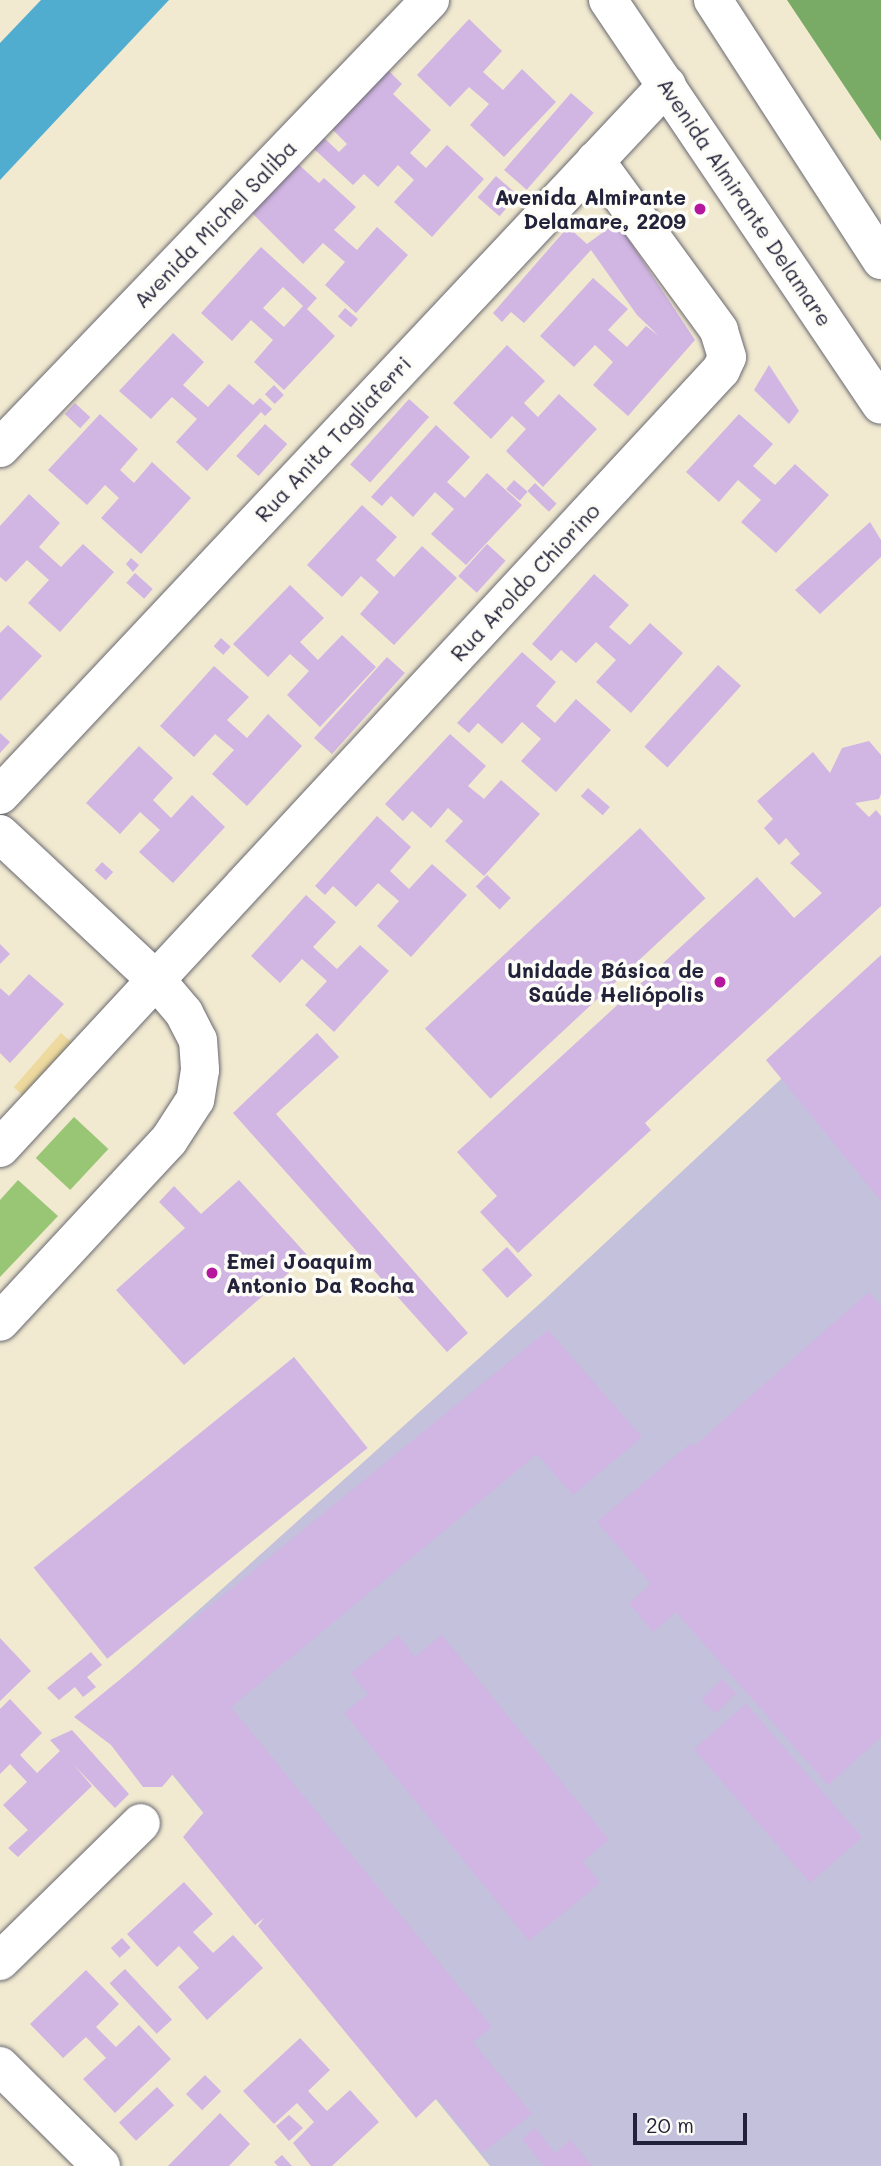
<!DOCTYPE html>
<html>
<head>
<meta charset="utf-8">
<style>
  body { margin:0 }
  #map { position:relative; width:881px; height:2166px; overflow:hidden; background:#f1ead1; font-family:Mali,sans-serif }
  div>[style] { position:absolute }
  .industrial>* { inset:0; background:#c3c1dc }
  .green>* { inset:0; background:#98c674; transform-origin:0 0 }
  .forest>* { inset:0; background:#7aab66 }
  .sand>* { inset:0; background:#eeda9e; transform-origin:0 0 }
  .water>* { inset:0; background:#51adcf }
  .building>* { inset:0; background:#d1b5e3; transform-origin:0 0 }
  .roads { filter:drop-shadow(0 0 2px #6a6870) drop-shadow(0 0 2px #6a6870) }
  .minor>* { height:38px; margin:-19px; padding:0 19px; transform-origin:19px; border-radius:19px; background:#fff }
  .primary>* { height:38px; margin:-19px; padding:0 19px; transform-origin:19px; border-radius:19px; background:#fff }
  .dots>* { width:19px; height:19px; translate:-50% -50%; box-sizing:border-box; border:4px solid #fdfcf7; border-radius:50% }
  span { translate:-50% -50%; white-space:nowrap; text-align:center; line-height:1.15; -webkit-text-stroke:7px #fdfcf7; paint-order:stroke }
  .poi-label { font-size:21px; color:#22223b; font-weight:700 }
  .right { translate:-100% -50%; text-align:right }
  .left { translate:0 -50%; text-align:left }
  .street-label { font-size:21px; color:#22223b }
  .scale { position:absolute; left:633px; top:2113px; width:114px; height:32px; box-sizing:border-box; border:4px solid #22223b; border-top:0; padding-left:9px; font-size:21px; line-height:24px; white-space:nowrap; color:#22223b; -webkit-text-stroke:5px #fdfcf7; paint-order:stroke }
</style>
</head>
<body>
<div id="map">
  <div class="industrial">
    <i style="clip-path:polygon(881px 986px,881px 2166px,490px 2166px,106px 1693px,545px 1299px)"></i>
  </div>
  <div class="green">
    <i style="left:74px;top:1117px;width:47px;height:56px;rotate:43deg"></i>
    <i style="clip-path:polygon(18px 1180px,58px 1216px,0 1277px,0 1200px)"></i>
  </div>
  <div class="forest">
    <i style="clip-path:polygon(787px 0,881px 0,881px 141px)"></i>
  </div>
  <div class="sand">
    <i style="left:61px;top:1033px;width:28px;height:72px;rotate:41deg"></i>
  </div>
  <div class="water">
    <i style="clip-path:polygon(41px 0,169px 0,0 180px,0 43px)"></i>
  </div>
  <div class="building">
    <i style="clip-path:polygon(469px 19px,502px 51px,483px 72px,503px 90px,522px 69px,556px 102px,504px 157px,470px 125px,489px 104px,469px 87px,450px 107px,417px 75px)"></i>
    <i style="clip-path:polygon(387px 69px,402px 84px,393px 94px,431px 130px,410px 153px,426px 168px,447px 145px,484px 179px,432px 237px,394px 202px,414px 180px,398px 165px,378px 187px,364px 174px,353px 185px,313px 148px,323px 137px,339px 152px,347px 144px,331px 128px)"></i>
    <i style="left:571px;top:93px;width:30px;height:102px;rotate:41deg"></i>
    <i style="clip-path:polygon(298px 164px,319px 183px,324px 178px,356px 207px,334px 230px,357px 250px,377px 227px,408px 255px,356px 313px,325px 285px,345px 262px,323px 243px,303px 264px,252px 213px)"></i>
    <i style="left:496px;top:176px;width:29px;height:28px;rotate:41deg"></i>
    <i style="clip-path:polygon(617px 222px,695px 340px,628px 416px,593px 385px,613px 362px,595px 345px,574px 367px,540px 336px,593px 278px,628px 309px,608px 330px,627px 347px,646px 326px,659px 336px,637px 315px,591px 250px,524px 323px,511px 312px,502px 322px,493px 313px,568px 227px,587px 244px)"></i>
    <i style="clip-path:polygon(evenodd,261px 247px,317px 298px,307px 309px,335px 336px,284px 390px,254px 362px,273px 340px,251px 320px,232px 341px,201px 313px,261px 247px,283px 287px,303px 306px,284px 327px,263px 308px,283px 287px)"></i>
    <i style="left:345px;top:308px;width:17px;height:11px;rotate:40deg"></i>
    <i style="clip-path:polygon(173px 333px,204px 362px,183px 385px,208px 407px,229px 384px,253px 405px,260px 398px,272px 409px,265px 416px,261px 412px,207px 471px,176px 442px,197px 419px,172px 397px,151px 419px,119px 391px)"></i>
    <i style="clip-path:polygon(507px 345px,545px 381px,524px 403px,538px 417px,559px 394px,597px 429px,543px 487px,506px 451px,526px 429px,512px 416px,491px 439px,453px 403px)"></i>
    <i style="clip-path:polygon(769px 365px,799px 411px,789px 424px,754px 390px)"></i>
    <i style="left:274px;top:385px;width:14px;height:13px;rotate:45deg"></i>
    <i style="left:409px;top:399px;width:27px;height:88px;rotate:42deg"></i>
    <i style="left:75px;top:403px;width:21px;height:15px;rotate:43deg"></i>
    <i style="clip-path:polygon(100px 414px,138px 449px,120px 470px,134px 483px,152px 462px,191px 498px,141px 554px,101px 518px,119px 498px,105px 485px,87px 505px,48px 470px)"></i>
    <i style="clip-path:polygon(739px 414px,773px 444px,753px 466px,775px 485px,795px 464px,829px 495px,776px 553px,741px 522px,761px 500px,738px 480px,719px 502px,686px 472px)"></i>
    <i style="left:265px;top:424px;width:30px;height:43px;rotate:42deg"></i>
    <i style="clip-path:polygon(436px 425px,470px 457px,447px 482px,465px 498px,487px 473px,522px 505px,466px 565px,431px 534px,454px 509px,435px 492px,413px 517px,391px 496px,382px 506px,371px 497px)"></i>
    <i style="left:514px;top:480px;width:18px;height:12px;rotate:41deg"></i>
    <i style="left:535px;top:483px;width:30px;height:11px;rotate:44deg"></i>
    <i style="clip-path:polygon(29px 494px,60px 523px,39px 547px,61px 567px,83px 544px,114px 572px,60px 632px,28px 603px,49px 580px,27px 560px,6px 582px,0 577px,0 526px)"></i>
    <i style="clip-path:polygon(362px 505px,397px 537px,376px 560px,394px 577px,422px 546px,457px 578px,394px 645px,360px 614px,379px 592px,361px 576px,342px 597px,307px 565px)"></i>
    <i style="clip-path:polygon(870px 522px,881px 540px,881px 557px,820px 614px,795px 590px)"></i>
    <i style="left:487px;top:544px;width:25px;height:43px;rotate:42deg"></i>
    <i style="clip-path:polygon(131px 558px,139px 565px,133px 572px,126px 564px)"></i>
    <i style="left:135px;top:573px;width:24px;height:13px;rotate:42deg"></i>
    <i style="clip-path:polygon(594px 574px,629px 605px,609px 627px,630px 645px,650px 623px,683px 653px,631px 713px,596px 682px,616px 660px,596px 642px,576px 663px,561px 650px,551px 661px,532px 644px)"></i>
    <i style="clip-path:polygon(290px 585px,324px 618px,300px 642px,318px 660px,342px 635px,376px 667px,320px 727px,287px 695px,309px 671px,290px 654px,268px 677px,233px 644px)"></i>
    <i style="clip-path:polygon(8px 625px,42px 656px,0 701px,0 633px)"></i>
    <i style="left:221px;top:638px;width:13px;height:11px;rotate:42deg"></i>
    <i style="clip-path:polygon(522px 652px,556px 682px,536px 706px,555px 723px,576px 699px,611px 730px,556px 792px,521px 761px,541px 739px,522px 722px,502px 744px,478px 723px,469px 733px,457px 723px)"></i>
    <i style="left:387px;top:657px;width:24px;height:109px;rotate:42deg"></i>
    <i style="left:718px;top:665px;width:31px;height:110px;rotate:42deg"></i>
    <i style="clip-path:polygon(214px 666px,249px 697px,227px 720px,247px 738px,268px 714px,302px 746px,247px 806px,212px 774px,234px 750px,215px 734px,194px 757px,160px 726px)"></i>
    <i style="clip-path:polygon(0 733px,10px 742px,0 753px)"></i>
    <i style="clip-path:polygon(450px 734px,486px 766px,468px 786px,484px 799px,501px 780px,540px 814px,484px 876px,445px 841px,463px 821px,448px 808px,431px 828px,412px 811px,403px 821px,385px 804px)"></i>
    <i style="clip-path:polygon(869px 741px,881px 755px,881px 794px,879px 799px,855px 803px,869px 817px,876px 810px,881px 816px,881px 906px,645px 1123px,651px 1130px,518px 1253px,480px 1212px,497px 1196px,457px 1152px,757px 877px,794px 918px,822px 893px,790px 863px,800px 854px,786px 838px,779px 845px,764px 828px,773px 819px,757px 801px,813px 752px,830px 773px,842px 748px)"></i>
    <i style="clip-path:polygon(139px 746px,173px 778px,153px 800px,171px 818px,192px 795px,225px 827px,173px 883px,139px 852px,160px 830px,140px 812px,120px 834px,86px 803px)"></i>
    <i style="left:588px;top:788px;width:29px;height:11px;rotate:41deg"></i>
    <i style="clip-path:polygon(377px 816px,411px 847px,390px 871px,409px 889px,432px 864px,467px 895px,411px 957px,377px 926px,399px 901px,378px 883px,356px 907px,333px 886px,325px 895px,315px 886px)"></i>
    <i style="left:640px;top:828px;width:96px;height:294px;rotate:47deg"></i>
    <i style="left:102px;top:862px;width:15px;height:11px;rotate:42deg"></i>
    <i style="left:487px;top:875px;width:33px;height:16px;rotate:44deg"></i>
    <i style="clip-path:polygon(306px 895px,336px 922px,313px 947px,337px 969px,360px 945px,389px 971px,334px 1032px,305px 1005px,327px 981px,302px 959px,280px 983px,251px 956px)"></i>
    <i style="clip-path:polygon(0 944px,10px 954px,0 964px)"></i>
    <i style="clip-path:polygon(881px 955px,881px 1201px,766px 1060px)"></i>
    <i style="clip-path:polygon(29px 974px,64px 1004px,10px 1063px,0 1053px,0 988px,9px 996px)"></i>
    <i style="clip-path:polygon(317px 1033px,339px 1057px,276px 1114px,468px 1333px,447px 1352px,233px 1113px)"></i>
    <i style="clip-path:polygon(239px 1180px,308px 1256px,184px 1365px,116px 1290px,185px 1228px,159px 1202px,174px 1186px,201px 1214px)"></i>
    <i style="left:507px;top:1247px;width:38px;height:34px;rotate:48deg"></i>
    <i style="clip-path:polygon(869px 1292px,881px 1306px,881px 1737px,828px 1785px,676px 1612px,653px 1632px,629px 1603px,651px 1584px,597px 1522px,691px 1443px,693px 1447px)"></i>
    <i style="clip-path:polygon(548px 1330px,642px 1437px,573px 1495px,537px 1454px,231px 1707px,492px 2027px,473px 2042px,532px 2114px,482px 2153px,437px 2098px,416px 2118px,258px 1926px,264px 1918px,255px 1925px,183px 1837px,204px 1812px,173px 1774px,162px 1787px,143px 1787px,111px 1745px,74px 1717px)"></i>
    <i style="left:294px;top:1357px;width:117px;height:335px;rotate:51deg"></i>
    <i style="clip-path:polygon(398px 1635px,415px 1657px,442px 1635px,609px 1840px,583px 1861px,600px 1883px,529px 1941px,344px 1713px,368px 1694px,351px 1673px)"></i>
    <i style="clip-path:polygon(0 1638px,31px 1671px,0 1701px)"></i>
    <i style="clip-path:polygon(91px 1652px,102px 1665px,87px 1677px,96px 1687px,83px 1697px,75px 1687px,59px 1700px,47px 1688px)"></i>
    <i style="left:722px;top:1679px;width:20px;height:29px;rotate:45deg"></i>
    <i style="clip-path:polygon(10px 1699px,42px 1733px,20px 1755px,37px 1773px,60px 1751px,50px 1740px,72px 1730px,129px 1794px,115px 1808px,73px 1764px,92px 1786px,18px 1857px,8px 1848px,28px 1830px,3px 1805px,27px 1782px,10px 1764px,0 1774px,0 1709px)"></i>
    <i style="left:746px;top:1704px;width:177px;height:69px;rotate:49deg"></i>
    <i style="clip-path:polygon(184px 1882px,213px 1914px,193px 1932px,213px 1953px,233px 1935px,263px 1968px,207px 2020px,178px 1987px,199px 1968px,179px 1946px,157px 1967px,127px 1934px)"></i>
    <i style="left:122px;top:1938px;width:13px;height:15px;rotate:48deg"></i>
    <i style="left:125px;top:1969px;width:69px;height:21px;rotate:47deg"></i>
    <i style="clip-path:polygon(86px 1970px,119px 2004px,96px 2027px,116px 2047px,139px 2025px,171px 2059px,115px 2113px,83px 2079px,106px 2058px,86px 2037px,63px 2058px,30px 2024px)"></i>
    <i style="clip-path:polygon(300px 2038px,330px 2070px,308px 2091px,327px 2111px,350px 2090px,379px 2122px,332px 2166px,311px 2166px,293px 2143px,314px 2122px,297px 2103px,274px 2124px,243px 2091px)"></i>
    <i style="left:205px;top:2075px;width:23px;height:27px;rotate:45deg"></i>
    <i style="left:157px;top:2087px;width:25px;height:52px;rotate:47deg"></i>
    <i style="clip-path:polygon(220px 2113px,250px 2144px,229px 2166px,168px 2166px)"></i>
    <i style="clip-path:polygon(289px 2115px,303px 2128px,289px 2141px,276px 2126px)"></i>
    <i style="clip-path:polygon(535px 2128px,555px 2153px,571px 2140px,592px 2166px,544px 2166px,522px 2139px)"></i>
    <i style="clip-path:polygon(282px 2155px,292px 2166px,278px 2166px,274px 2162px)"></i>
  </div>
  <div class="roads">
    <div class="minor">
      <i style="left:0;top:448px;width:621px;rotate:-46.17deg"></i>
      <i style="left:0;top:795px;width:974px;rotate:-46.79deg"></i>
      <i style="left:0;top:834px;width:215px;rotate:43.1deg"></i>
      <i style="left:157px;top:981px;width:42px;rotate:49.8deg"></i>
      <i style="left:184px;top:1013px;width:30px;rotate:63deg"></i>
      <i style="left:198px;top:1040px;width:30px;rotate:86deg"></i>
      <i style="left:200px;top:1070px;width:30px;rotate:99deg"></i>
      <i style="left:195px;top:1100px;width:48px;rotate:123deg"></i>
      <i style="left:169px;top:1140px;width:248px;rotate:132.9deg"></i>
      <i style="left:0;top:1148px;width:1061px;rotate:-47.18deg"></i>
      <i style="left:721px;top:370px;width:14px;rotate:-65deg"></i>
      <i style="left:727px;top:357px;width:28px;rotate:-107deg"></i>
      <i style="left:719px;top:330px;width:210px;rotate:-126.1deg"></i>
      <i style="left:0;top:1961px;width:197px;rotate:-44.4deg"></i>
      <i style="left:0;top:2066px;width:142px;rotate:44.7deg"></i>
    </div>
    <div class="primary">
      <i style="left:608px;top:0;width:488px;rotate:56deg"></i>
      <i style="left:713px;top:0;width:310px;rotate:57.1deg"></i>
    </div>
  </div>
  <div class="dots">
    <i style="left:700px;top:209px;background:#b5179e"></i>
    <i style="left:720px;top:982px;background:#b5179e"></i>
    <i style="left:212px;top:1273px;background:#b5179e"></i>
  </div>
  <div class="poi-label">
    <span class="right" style="left:686px;top:209px">Avenida Almirante<br>Delamare, 2209</span>
    <span class="right" style="left:704px;top:982px">Unidade Básica de<br>Saúde Heliópolis</span>
    <span class="left" style="left:226px;top:1273px">Emei Joaquim<br>Antonio Da Rocha</span>
  </div>
  <div class="street-label">
    <span style="left:745px;top:202px;rotate:56deg">Avenida Almirante Delamare</span>
    <span style="left:215px;top:224px;rotate:-46deg">Avenida Michel Saliba</span>
    <span style="left:333px;top:439px;rotate:-47deg">Rua Anita Tagliaferri</span>
    <span style="left:525px;top:582px;rotate:-47deg">Rua Aroldo Chiorino</span>
  </div>
  <div class="scale">20 m</div>
</div>
</body>
</html>
